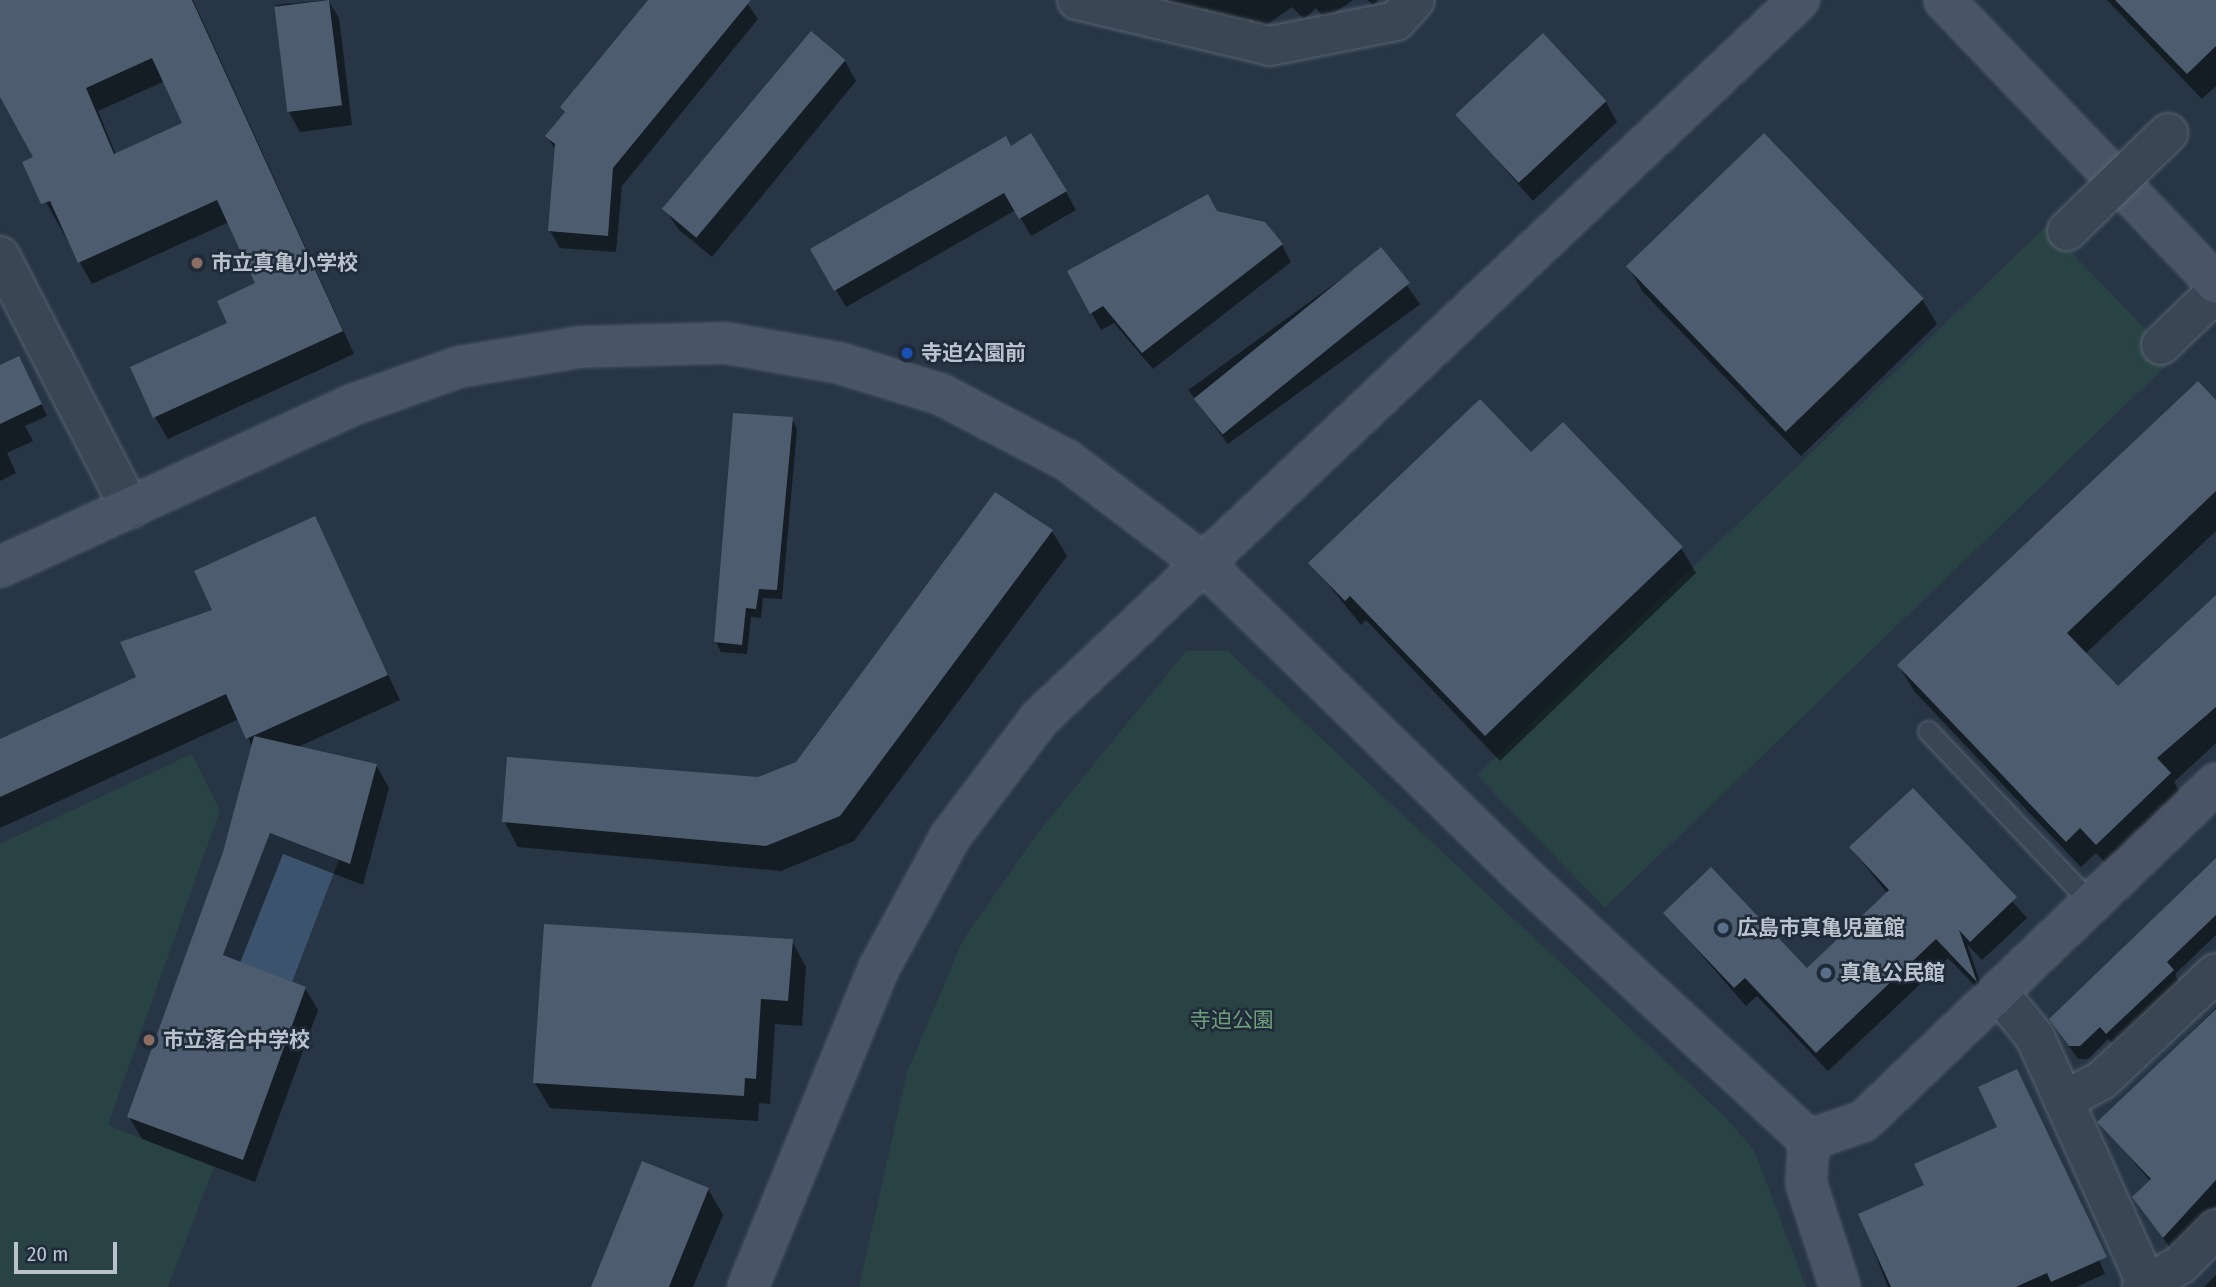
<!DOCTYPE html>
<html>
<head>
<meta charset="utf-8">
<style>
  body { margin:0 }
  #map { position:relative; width:2216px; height:1287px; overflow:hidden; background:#273545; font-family:"Fira Sans Condensed","Noto Sans JP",sans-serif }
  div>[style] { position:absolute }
  .green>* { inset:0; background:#294345; transform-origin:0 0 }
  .water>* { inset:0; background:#3c536e; transform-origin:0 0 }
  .shadow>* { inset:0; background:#0007; transform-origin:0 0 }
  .building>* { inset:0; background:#4d5c6e; transform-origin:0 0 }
  .roads { filter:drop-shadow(0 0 2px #5a6471) drop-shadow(0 0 2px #5a6471) }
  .lane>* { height:19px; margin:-9.5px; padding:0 9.5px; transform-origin:9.5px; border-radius:9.5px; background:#3b4654 }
  .street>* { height:38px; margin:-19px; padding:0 19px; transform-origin:19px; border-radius:19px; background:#3b4654 }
  .secondary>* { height:38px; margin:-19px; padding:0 19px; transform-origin:19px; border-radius:19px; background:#495567 }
  .bridges { filter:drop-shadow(0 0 2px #5a6471) drop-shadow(0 0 2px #5a6471) }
  .street-bridge>* { height:38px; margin:-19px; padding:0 19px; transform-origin:19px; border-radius:19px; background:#3b4654 }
  .dots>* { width:19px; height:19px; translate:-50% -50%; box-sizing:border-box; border:4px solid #202b3a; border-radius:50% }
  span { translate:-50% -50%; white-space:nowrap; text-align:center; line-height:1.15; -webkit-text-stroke:5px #202b3a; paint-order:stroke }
  .poi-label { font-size:21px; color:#b9c2cd; font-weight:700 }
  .left { translate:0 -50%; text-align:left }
  .park-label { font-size:21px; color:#6f9f78 }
  .scale { position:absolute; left:14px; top:1242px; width:103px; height:32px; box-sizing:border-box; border:4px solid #b9c2cd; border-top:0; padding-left:9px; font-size:21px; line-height:24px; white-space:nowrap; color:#b9c2cd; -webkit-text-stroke:5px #202b3a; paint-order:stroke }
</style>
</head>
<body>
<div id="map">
  <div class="green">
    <i style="left:2046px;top:226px;width:184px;height:791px;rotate:46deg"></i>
    <i style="clip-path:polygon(1186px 651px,1228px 651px,1725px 1117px,1754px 1150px,1806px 1287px,859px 1287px,907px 1072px,963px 940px,1037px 834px)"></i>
    <i style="clip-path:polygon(192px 754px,220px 810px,108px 1125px,214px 1167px,168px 1287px,0 1287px,0 844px)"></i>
  </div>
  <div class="water">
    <i style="left:270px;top:833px;width:74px;height:131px;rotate:21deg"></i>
  </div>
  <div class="shadow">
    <i style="clip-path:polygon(evenodd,0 0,193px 0,354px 354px,168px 439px,155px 417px,258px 284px,229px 222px,92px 284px,24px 163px,36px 158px,0 85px,0 0,165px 81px,184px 124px,116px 155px,98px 111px,165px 81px)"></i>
    <i style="clip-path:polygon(328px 0,339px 18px,352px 125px,300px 132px,289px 112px,276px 5px)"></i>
    <i style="clip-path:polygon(650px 0,745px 0,758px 19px,622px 186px,616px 252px,560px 248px,550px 231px,557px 152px,547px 136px,565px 114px,562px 108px)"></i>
    <i style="clip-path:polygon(1168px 0,1353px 0,1325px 19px,1316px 8px,1304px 19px,1292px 7px,1260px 29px,1251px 19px,1242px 27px,1218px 21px,1206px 8px,1196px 16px,1180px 12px)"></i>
    <i style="clip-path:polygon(1368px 0,1378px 0,1373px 6px)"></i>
    <i style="clip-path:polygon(2107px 0,2216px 0,2216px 86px,2202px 99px)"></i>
    <i style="clip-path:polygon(845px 61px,856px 81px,712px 257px,678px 229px,666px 210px)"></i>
    <i style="clip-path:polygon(1606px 102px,1617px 122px,1533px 201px,1458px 115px)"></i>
    <i style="clip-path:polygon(1011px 148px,1066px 192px,1076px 210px,1031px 236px,1016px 210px,846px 307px,812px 249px)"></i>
    <i style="clip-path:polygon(1217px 212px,1282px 245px,1291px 262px,1153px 369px,1114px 323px,1101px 330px,1069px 272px)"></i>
    <i style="left:1381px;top:250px;width:67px;height:238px;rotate:54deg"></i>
    <i style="clip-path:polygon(1628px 266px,1922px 299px,1937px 324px,1801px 456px,1643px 292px)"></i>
    <i style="clip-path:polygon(0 367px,25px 369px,47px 416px,25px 426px,33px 441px,7px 453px,16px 473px,0 481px)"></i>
    <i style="clip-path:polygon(2216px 402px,2216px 531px,2085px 654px,2118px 689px,2216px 598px,2216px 743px,2174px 782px,2184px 799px,2111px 869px,2096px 853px,2081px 867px,1914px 691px,1899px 666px)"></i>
    <i style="clip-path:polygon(792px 419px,797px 429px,782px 599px,763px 598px,761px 618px,751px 617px,747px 654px,721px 652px,716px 642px)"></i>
    <i style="clip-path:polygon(1531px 455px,1681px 548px,1696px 573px,1500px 761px,1366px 620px,1361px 625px,1311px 563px)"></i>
    <i style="clip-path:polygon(314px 518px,400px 700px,296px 748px,376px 765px,389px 788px,363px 885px,283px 854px,240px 963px,305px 988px,318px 1010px,255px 1182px,142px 1139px,129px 1117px,225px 853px,253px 748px,239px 719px,0 828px,0 741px,139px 678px)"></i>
    <i style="clip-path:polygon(1052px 531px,1067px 556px,854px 841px,781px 871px,518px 847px,504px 821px,758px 779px,798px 763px)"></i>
    <i style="clip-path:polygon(1913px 790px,2027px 918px,1982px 960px,1967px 944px,1985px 996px,1948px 958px,1828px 1071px,1757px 996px,1746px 1006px,1665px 913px,1807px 970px,1888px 894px,1851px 848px)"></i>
    <i style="clip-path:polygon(2216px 861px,2216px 935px,2175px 974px,2180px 984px,2115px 1046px,2108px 1039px,2088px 1059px,2078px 1059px,2051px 1020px)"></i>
    <i style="clip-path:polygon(792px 941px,806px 967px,802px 1026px,775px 1024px,770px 1104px,759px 1103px,758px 1121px,550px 1108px,535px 1083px)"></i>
    <i style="clip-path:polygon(2216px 1008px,2216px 1206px,2171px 1249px,2134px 1198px,2151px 1182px,2100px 1122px)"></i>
    <i style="clip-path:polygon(2024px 1084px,2105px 1274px,2076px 1287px,1888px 1287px,1860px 1215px,1926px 1186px,1999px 1128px)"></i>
    <i style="clip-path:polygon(708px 1189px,723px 1215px,693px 1287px,593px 1287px)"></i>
    <i style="clip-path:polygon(2216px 1275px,2216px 1287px,2204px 1287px)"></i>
  </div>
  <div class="building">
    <i style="clip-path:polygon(evenodd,0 0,192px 0,343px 331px,153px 418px,130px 367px,227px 323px,217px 301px,255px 283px,217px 200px,78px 263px,50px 201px,41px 204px,22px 162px,33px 157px,0 97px,0 0,152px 58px,182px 123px,114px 154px,86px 88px,152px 58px)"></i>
    <i style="left:329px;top:0;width:106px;height:55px;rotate:83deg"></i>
    <i style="clip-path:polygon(648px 0,751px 0,613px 168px,608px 236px,548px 231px,555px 144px,545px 136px,565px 112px,560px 107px)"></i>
    <i style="clip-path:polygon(2115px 0,2216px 0,2216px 46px,2187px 74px)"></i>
    <i style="left:811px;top:31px;width:45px;height:232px;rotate:40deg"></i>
    <i style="left:1543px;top:33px;width:93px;height:120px;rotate:47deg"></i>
    <i style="clip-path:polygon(1031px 133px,1067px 191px,1019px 219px,1004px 193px,834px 291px,810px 249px,1006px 136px,1011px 146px)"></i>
    <i style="left:1764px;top:133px;width:230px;height:192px;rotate:46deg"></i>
    <i style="clip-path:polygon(1208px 194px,1217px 211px,1265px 222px,1283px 244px,1142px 353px,1103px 306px,1090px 314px,1067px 271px)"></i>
    <i style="left:1381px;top:247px;width:46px;height:241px;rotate:51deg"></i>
    <i style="clip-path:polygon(19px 356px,42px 404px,0 424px,0 365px)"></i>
    <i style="clip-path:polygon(2198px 381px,2216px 400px,2216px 491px,2067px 633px,2118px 686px,2216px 595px,2216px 707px,2157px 758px,2171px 773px,2096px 845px,2080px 828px,2066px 842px,1897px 665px)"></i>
    <i style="clip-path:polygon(1480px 399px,1531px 452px,1563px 422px,1683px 547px,1485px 736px,1350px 596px,1345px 601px,1308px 563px)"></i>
    <i style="clip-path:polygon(733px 413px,793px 417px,777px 590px,759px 589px,756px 609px,746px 608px,742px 645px,714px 642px)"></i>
    <i style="clip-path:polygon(995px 492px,1053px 530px,840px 816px,766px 846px,502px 822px,507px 757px,758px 777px,796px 762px)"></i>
    <i style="clip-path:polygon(315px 516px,388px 675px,246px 739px,226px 694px,0 797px,0 739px,136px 677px,120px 642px,212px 610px,194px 571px)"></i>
    <i style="clip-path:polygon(254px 736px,377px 764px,350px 864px,270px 833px,223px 955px,306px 987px,243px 1160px,127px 1117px,223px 852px)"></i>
    <i style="clip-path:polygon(1913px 788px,2017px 897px,1970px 942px,1959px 930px,1977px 982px,1936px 939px,1816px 1053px,1745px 978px,1734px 988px,1663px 913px,1711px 867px,1807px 968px,1889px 890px,1849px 847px)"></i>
    <i style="clip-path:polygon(2216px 858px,2216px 915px,2167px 962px,2174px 970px,2106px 1034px,2100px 1027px,2080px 1046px,2069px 1046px,2049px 1019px)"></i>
    <i style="clip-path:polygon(544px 924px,793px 939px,788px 1001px,761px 999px,756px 1079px,745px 1078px,744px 1096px,533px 1083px)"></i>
    <i style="clip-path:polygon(2216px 1009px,2216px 1180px,2163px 1238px,2132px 1197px,2151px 1179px,2097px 1122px)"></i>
    <i style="clip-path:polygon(2017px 1069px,2107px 1257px,2051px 1282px,2047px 1273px,2016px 1287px,1891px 1287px,1858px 1214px,1924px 1185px,1914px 1164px,1997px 1127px,1978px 1087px)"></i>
    <i style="clip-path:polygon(642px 1161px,709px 1188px,669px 1287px,591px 1287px)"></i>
  </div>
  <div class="roads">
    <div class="lane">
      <i style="left:1928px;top:731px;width:237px;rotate:46.5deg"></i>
    </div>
    <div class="street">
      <i style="left:1077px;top:0;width:198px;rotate:13.4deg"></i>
      <i style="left:1270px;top:46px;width:128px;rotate:-11.2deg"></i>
      <i style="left:1396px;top:21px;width:28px;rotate:-48deg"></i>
      <i style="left:0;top:256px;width:284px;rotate:62.7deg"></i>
      <i style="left:2161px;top:345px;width:76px;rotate:-43.9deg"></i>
      <i style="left:1999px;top:993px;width:57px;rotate:50.7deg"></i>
      <i style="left:2035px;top:1037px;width:274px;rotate:65.7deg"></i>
      <i style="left:2064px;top:1101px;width:43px;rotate:-28.9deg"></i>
      <i style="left:2102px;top:1080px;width:156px;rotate:-43.2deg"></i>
      <i style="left:2142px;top:1287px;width:44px;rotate:-30.1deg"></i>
      <i style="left:2180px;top:1265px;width:51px;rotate:-45deg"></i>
    </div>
    <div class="secondary">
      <i style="left:1944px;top:0;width:393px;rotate:46.2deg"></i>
      <i style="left:0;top:567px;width:391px;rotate:-24.7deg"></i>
      <i style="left:355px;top:404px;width:110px;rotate:-19.6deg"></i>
      <i style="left:459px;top:367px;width:123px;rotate:-9.4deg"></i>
      <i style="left:580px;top:347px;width:146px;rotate:-1.6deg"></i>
      <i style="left:726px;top:343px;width:115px;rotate:10deg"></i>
      <i style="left:839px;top:363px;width:106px;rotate:17.1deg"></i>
      <i style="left:940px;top:394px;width:144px;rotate:27.6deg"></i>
      <i style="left:1068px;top:461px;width:171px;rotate:37.1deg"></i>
      <i style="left:1204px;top:564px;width:436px;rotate:44.3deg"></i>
      <i style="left:1516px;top:869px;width:399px;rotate:42.8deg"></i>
      <i style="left:1809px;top:1140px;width:58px;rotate:-19.1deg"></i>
      <i style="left:1864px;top:1121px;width:488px;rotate:-43.8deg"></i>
      <i style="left:1809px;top:1140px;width:43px;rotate:94deg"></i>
      <i style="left:1806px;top:1183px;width:109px;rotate:71.9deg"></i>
      <i style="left:748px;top:1287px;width:345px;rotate:-67.7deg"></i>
      <i style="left:879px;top:968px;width:149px;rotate:-61.5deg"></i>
      <i style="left:950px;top:837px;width:149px;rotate:-52.9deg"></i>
      <i style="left:1040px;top:718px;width:1045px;rotate:-43.41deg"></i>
    </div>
  </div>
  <div class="bridges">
    <div class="street-bridge">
      <i style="left:2067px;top:231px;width:141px;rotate:-44.1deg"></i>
    </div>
  </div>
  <div class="dots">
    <i style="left:197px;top:263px;background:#8d6e63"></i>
    <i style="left:907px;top:353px;background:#1a4fb4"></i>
    <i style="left:1723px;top:928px;background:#5c6f8a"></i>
    <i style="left:1826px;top:973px;background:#5c6f8a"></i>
    <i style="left:149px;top:1040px;background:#8d6e63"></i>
  </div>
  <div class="poi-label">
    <span class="left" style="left:211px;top:263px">市立真亀小学校</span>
    <span class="left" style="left:921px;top:353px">寺迫公園前</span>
    <span class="left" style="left:1737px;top:928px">広島市真亀児童館</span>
    <span class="left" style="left:1840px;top:973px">真亀公民館</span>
    <span class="left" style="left:163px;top:1040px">市立落合中学校</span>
  </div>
  <div class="park-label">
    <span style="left:1232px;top:1020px">寺迫公園</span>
  </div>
  <div class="scale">20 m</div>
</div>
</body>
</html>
